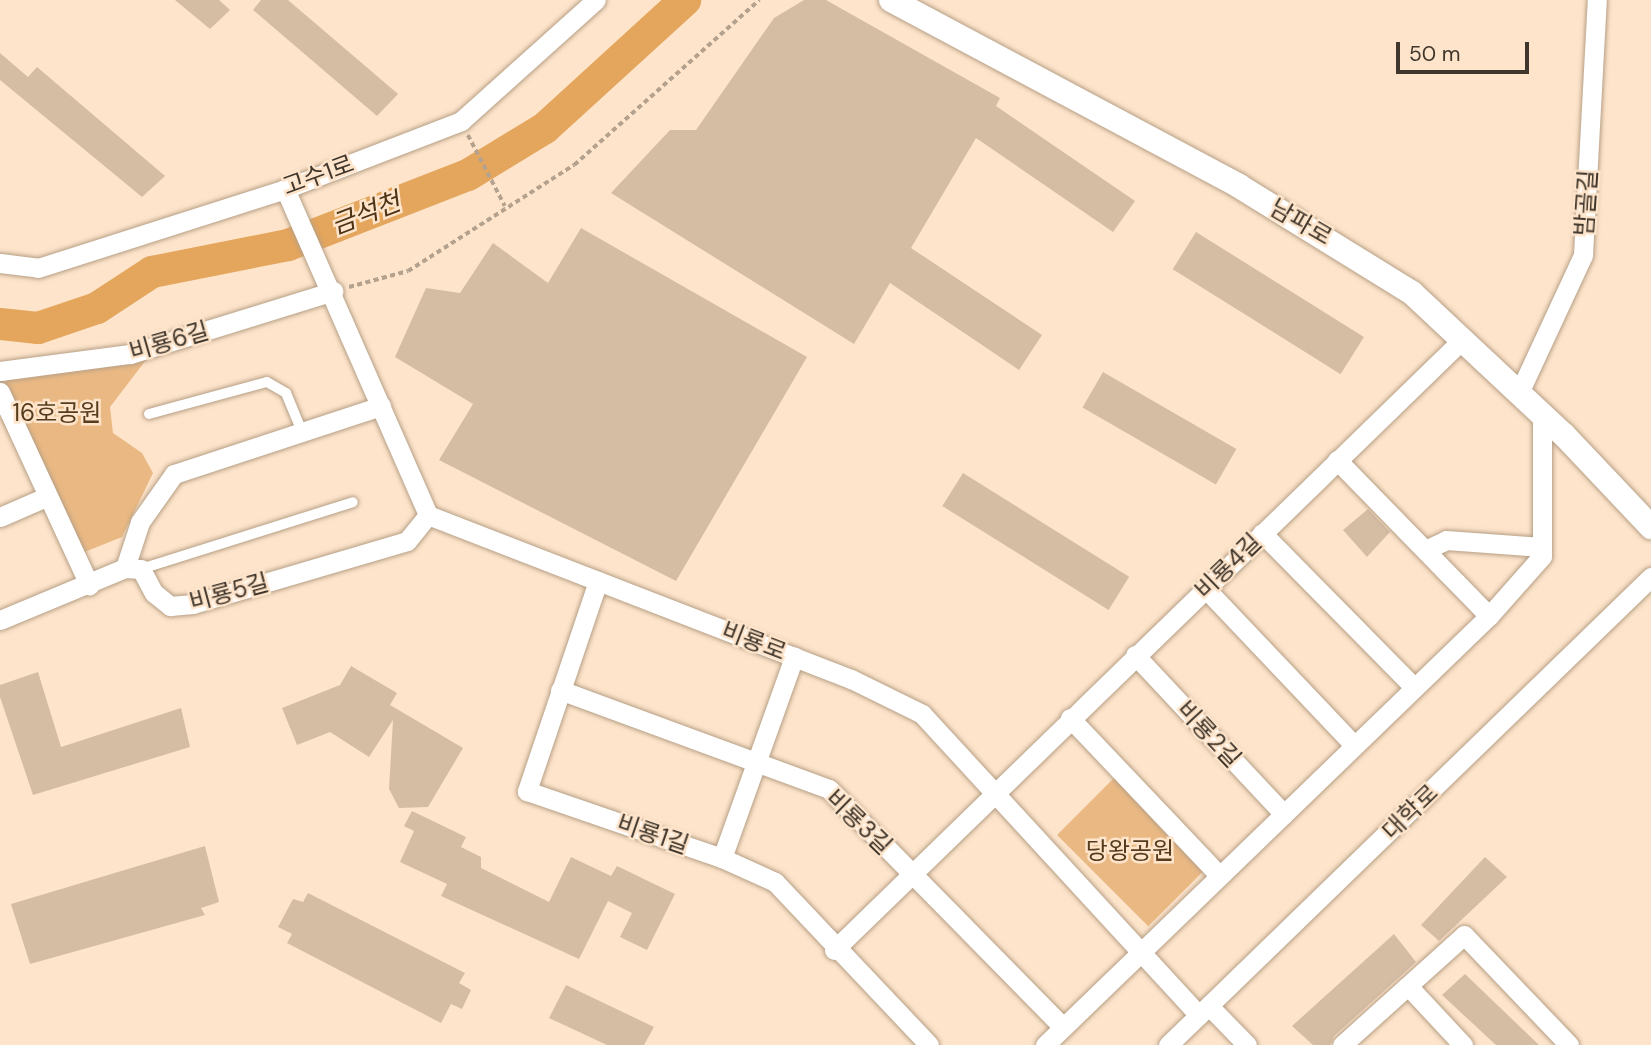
<!DOCTYPE html>
<html>
<head>
<meta charset="utf-8">
<style>
  body { margin:0 }
  #map { position:relative; width:1651px; height:1045px; overflow:hidden; background:#fde4ca; font-family:"DM Sans","Noto Sans KR",sans-serif }
  div>[style] { position:absolute }
  .green>* { inset:0; background:#eab983; transform-origin:0 0 }
  .river>* { height:32px; margin:-16px; padding:0 16px; transform-origin:16px; border-radius:16px; background:#e4a55c }
  .building>* { inset:0; background:#d5bda4; transform-origin:0 0 }
  .path>* { height:3.5px; margin-top:-1.75px; transform-origin:0; background:repeating-linear-gradient(90deg,#b5a28e 0 5px,transparent 0 8.5px) }
  .roads { filter:drop-shadow(0 0 2px #b69f86) drop-shadow(0 0 2px #b69f86) }
  .service>* { height:10px; margin:-5px; padding:0 5px; transform-origin:5px; border-radius:5px; background:#fff }
  .minor>* { height:19px; margin:-9.5px; padding:0 9.5px; transform-origin:9.5px; border-radius:9.5px; background:#fff }
  .tertiary>* { height:24px; margin:-12px; padding:0 12px; transform-origin:12px; border-radius:12px; background:#fff }
  span { translate:-50% -50%; white-space:nowrap; text-align:center; line-height:1.15; -webkit-text-stroke:5px #fde4ca; paint-order:stroke }
  .street-label { font-size:24px; color:#40362c }
  .park-label { font-size:24px; color:#563b1c }
  .water-label { font-size:26px; color:#4d3314; font-style:italic }
  .scale { position:absolute; left:1396px; top:42px; width:133px; height:32px; box-sizing:border-box; border:4px solid #40362c; border-top:0; padding-left:9px; font-size:21px; line-height:24px; white-space:nowrap; color:#40362c; -webkit-text-stroke:5px #fde4ca; paint-order:stroke }
</style>
</head>
<body>
<div id="map">
  <div class="green">
    <i style="clip-path:polygon(149px 356px,110px 407px,113px 433px,142px 453px,153px 473px,122px 537px,77px 555px,3px 423px,0 405px,9px 370px)"></i>
    <i style="left:1115px;top:777px;width:129px;height:82px;rotate:45deg"></i>
  </div>
  <div class="river">
    <i style="left:0;top:324px;width:38px;rotate:6deg"></i>
    <i style="left:38px;top:328px;width:62px;rotate:-18.7deg"></i>
    <i style="left:97px;top:308px;width:66px;rotate:-33.2deg"></i>
    <i style="left:152px;top:272px;width:139px;rotate:-11.2deg"></i>
    <i style="left:288px;top:245px;width:193px;rotate:-21.3deg"></i>
    <i style="left:468px;top:175px;width:90px;rotate:-31.4deg"></i>
    <i style="left:545px;top:128px;width:190px;rotate:-42.4deg"></i>
  </div>
  <div class="building">
    <i style="clip-path:polygon(175px 0,219px 0,230px 10px,210px 29px)"></i>
    <i style="clip-path:polygon(261px 0,288px 0,398px 94px,377px 116px,253px 10px)"></i>
    <i style="clip-path:polygon(804px 0,826px 0,1000px 98px,996px 106px,1135px 201px,1113px 232px,976px 138px,911px 248px,1042px 335px,1019px 370px,890px 283px,854px 344px,611px 193px,670px 130px,696px 130px,774px 18px)"></i>
    <i style="clip-path:polygon(0 53px,28px 77px,37px 67px,165px 176px,142px 197px,0 80px)"></i>
    <i style="clip-path:polygon(581px 228px,807px 357px,676px 581px,439px 460px,473px 404px,395px 357px,426px 288px,460px 293px,493px 243px,548px 283px)"></i>
    <i style="left:1196px;top:232px;width:198px;height:44px;rotate:32deg"></i>
    <i style="left:1103px;top:372px;width:154px;height:41px;rotate:30deg"></i>
    <i style="left:963px;top:473px;width:196px;height:39px;rotate:32deg"></i>
    <i style="clip-path:polygon(1368px 509px,1390px 532px,1367px 557px,1343px 530px)"></i>
    <i style="clip-path:polygon(351px 666px,397px 693px,390px 705px,463px 748px,428px 807px,399px 808px,389px 789px,393px 720px,369px 757px,330px 732px,297px 745px,282px 708px,340px 685px)"></i>
    <i style="clip-path:polygon(38px 672px,61px 747px,181px 708px,190px 747px,33px 795px,0 697px,0 685px)"></i>
    <i style="clip-path:polygon(412px 811px,466px 837px,461px 847px,481px 857px,481px 868px,549px 902px,571px 857px,611px 876px,617px 866px,675px 894px,647px 950px,620px 937px,632px 913px,608px 901px,579px 959px,441px 896px,447px 884px,400px 862px,414px 831px,404px 826px)"></i>
    <i style="clip-path:polygon(205px 846px,219px 902px,201px 908px,205px 915px,30px 964px,11px 904px)"></i>
    <i style="clip-path:polygon(1485px 857px,1507px 877px,1439px 941px,1421px 925px)"></i>
    <i style="clip-path:polygon(308px 893px,465px 973px,459px 983px,471px 990px,462px 1009px,451px 1004px,441px 1023px,287px 943px,292px 934px,278px 927px,293px 899px,303px 902px)"></i>
    <i style="clip-path:polygon(1394px 934px,1416px 962px,1334px 1036px,1330px 1045px,1313px 1045px,1292px 1026px)"></i>
    <i style="clip-path:polygon(1465px 974px,1539px 1045px,1496px 1045px,1442px 995px)"></i>
    <i style="clip-path:polygon(566px 985px,654px 1027px,644px 1045px,607px 1045px,549px 1018px)"></i>
  </div>
  <div class="path">
    <i style="left:468px;top:135px;width:80px;rotate:62.5deg"></i>
    <i style="left:349px;top:287px;width:61px;rotate:-15.2deg"></i>
    <i style="left:408px;top:271px;width:197px;rotate:-32.6deg"></i>
    <i style="left:574px;top:165px;width:248px;rotate:-41.7deg"></i>
  </div>
  <div class="roads">
    <div class="service">
      <i style="left:149px;top:414px;width:122px;rotate:-15.2deg"></i>
      <i style="left:267px;top:382px;width:22px;rotate:30deg"></i>
      <i style="left:286px;top:393px;width:44px;rotate:67.5deg"></i>
      <i style="left:141px;top:569px;width:222px;rotate:-17.5deg"></i>
    </div>
    <div class="minor">
      <i style="left:285px;top:189px;width:356px;rotate:66.3deg"></i>
      <i style="left:428px;top:515px;width:454px;rotate:21.2deg"></i>
      <i style="left:851px;top:679px;width:79px;rotate:26.2deg"></i>
      <i style="left:922px;top:714px;width:409px;rotate:47.4deg"></i>
      <i style="left:0;top:263px;width:38px;rotate:7deg"></i>
      <i style="left:38px;top:268px;width:259px;rotate:-17.7deg"></i>
      <i style="left:285px;top:189px;width:189px;rotate:-21.1deg"></i>
      <i style="left:461px;top:121px;width:181px;rotate:-41.9deg"></i>
      <i style="left:0;top:371px;width:131px;rotate:-7.5deg"></i>
      <i style="left:130px;top:354px;width:213px;rotate:-17.2deg"></i>
      <i style="left:0;top:392px;width:213px;rotate:65.2deg"></i>
      <i style="left:1519px;top:393px;width:152px;rotate:-65.1deg"></i>
      <i style="left:1583px;top:255px;width:255px;rotate:-86.9deg"></i>
      <i style="left:1337px;top:460px;width:218px;rotate:45.7deg"></i>
      <i style="left:0;top:517px;width:52px;rotate:-23.6deg"></i>
      <i style="left:1262px;top:533px;width:215px;rotate:45.4deg"></i>
      <i style="left:1425px;top:550px;width:23px;rotate:-25deg"></i>
      <i style="left:1446px;top:540px;width:96px;rotate:4.2deg"></i>
      <i style="left:125px;top:568px;width:48px;rotate:-71.9deg"></i>
      <i style="left:140px;top:522px;width:59px;rotate:-54.7deg"></i>
      <i style="left:174px;top:474px;width:218px;rotate:-18.2deg"></i>
      <i style="left:598px;top:581px;width:222px;rotate:108.7deg"></i>
      <i style="left:527px;top:791px;width:206px;rotate:19deg"></i>
      <i style="left:722px;top:858px;width:58px;rotate:24.4deg"></i>
      <i style="left:775px;top:882px;width:224px;rotate:46.6deg"></i>
      <i style="left:1205px;top:588px;width:216px;rotate:46.5deg"></i>
      <i style="left:0;top:620px;width:135px;rotate:-22.6deg"></i>
      <i style="left:125px;top:568px;width:16px;rotate:4deg"></i>
      <i style="left:141px;top:569px;width:27px;rotate:62deg"></i>
      <i style="left:154px;top:593px;width:21px;rotate:39deg"></i>
      <i style="left:170px;top:606px;width:23px;rotate:-5deg"></i>
      <i style="left:193px;top:604px;width:223px;rotate:-16.4deg"></i>
      <i style="left:407px;top:541px;width:33px;rotate:-51deg"></i>
      <i style="left:1135px;top:655px;width:218px;rotate:46.9deg"></i>
      <i style="left:560px;top:690px;width:287px;rotate:20.2deg"></i>
      <i style="left:829px;top:789px;width:334px;rotate:45.5deg"></i>
      <i style="left:1070px;top:718px;width:216px;rotate:46.5deg"></i>
      <i style="left:722px;top:858px;width:214px;rotate:-70.3deg"></i>
      <i style="left:834px;top:950px;width:875px;rotate:-44.17deg"></i>
      <i style="left:1408px;top:986px;width:81px;rotate:47deg"></i>
      <i style="left:1210px;top:1007px;width:53px;rotate:45.8deg"></i>
      <i style="left:1045px;top:1045px;width:617px;rotate:-44.02deg"></i>
      <i style="left:1489px;top:616px;width:80px;rotate:-48.5deg"></i>
      <i style="left:1542px;top:556px;width:142px;rotate:-90deg"></i>
      <i style="left:1168px;top:1045px;width:673px;rotate:-44.1deg"></i>
      <i style="left:1342px;top:1045px;width:164px;rotate:-42deg"></i>
      <i style="left:1464px;top:935px;width:152px;rotate:46.3deg"></i>
    </div>
    <div class="tertiary">
      <i style="left:891px;top:0;width:395px;rotate:28.1deg"></i>
      <i style="left:1239px;top:186px;width:203px;rotate:31.7deg"></i>
      <i style="left:1412px;top:293px;width:208px;rotate:43.1deg"></i>
      <i style="left:1564px;top:435px;width:127px;rotate:46.6deg"></i>
    </div>
  </div>
  <div class="street-label">
    <span style="left:318px;top:175px;rotate:-20deg">고수1로</span>
    <span style="left:1586px;top:203px;rotate:-86deg">밤골길</span>
    <span style="left:1301px;top:222px;rotate:30deg">남파로</span>
    <span style="left:169px;top:341px;rotate:-16deg">비룡6길</span>
    <span style="left:1228px;top:566px;rotate:-44deg">비룡4길</span>
    <span style="left:229px;top:592px;rotate:-15deg">비룡5길</span>
    <span style="left:754px;top:641px;rotate:21deg">비룡로</span>
    <span style="left:1209px;top:734px;rotate:47deg">비룡2길</span>
    <span style="left:1410px;top:812px;rotate:-44deg">대학로</span>
    <span style="left:859px;top:822px;rotate:44deg">비룡3길</span>
    <span style="left:653px;top:834px;rotate:19deg">비룡1길</span>
  </div>
  <div class="park-label">
    <span style="left:57px;top:413px">16호공원</span>
    <span style="left:1130px;top:851px">당왕공원</span>
  </div>
  <div class="water-label">
    <span style="left:366px;top:214px;rotate:-21deg">금석천</span>
  </div>
  <div class="scale">50 m</div>
</div>
</body>
</html>
